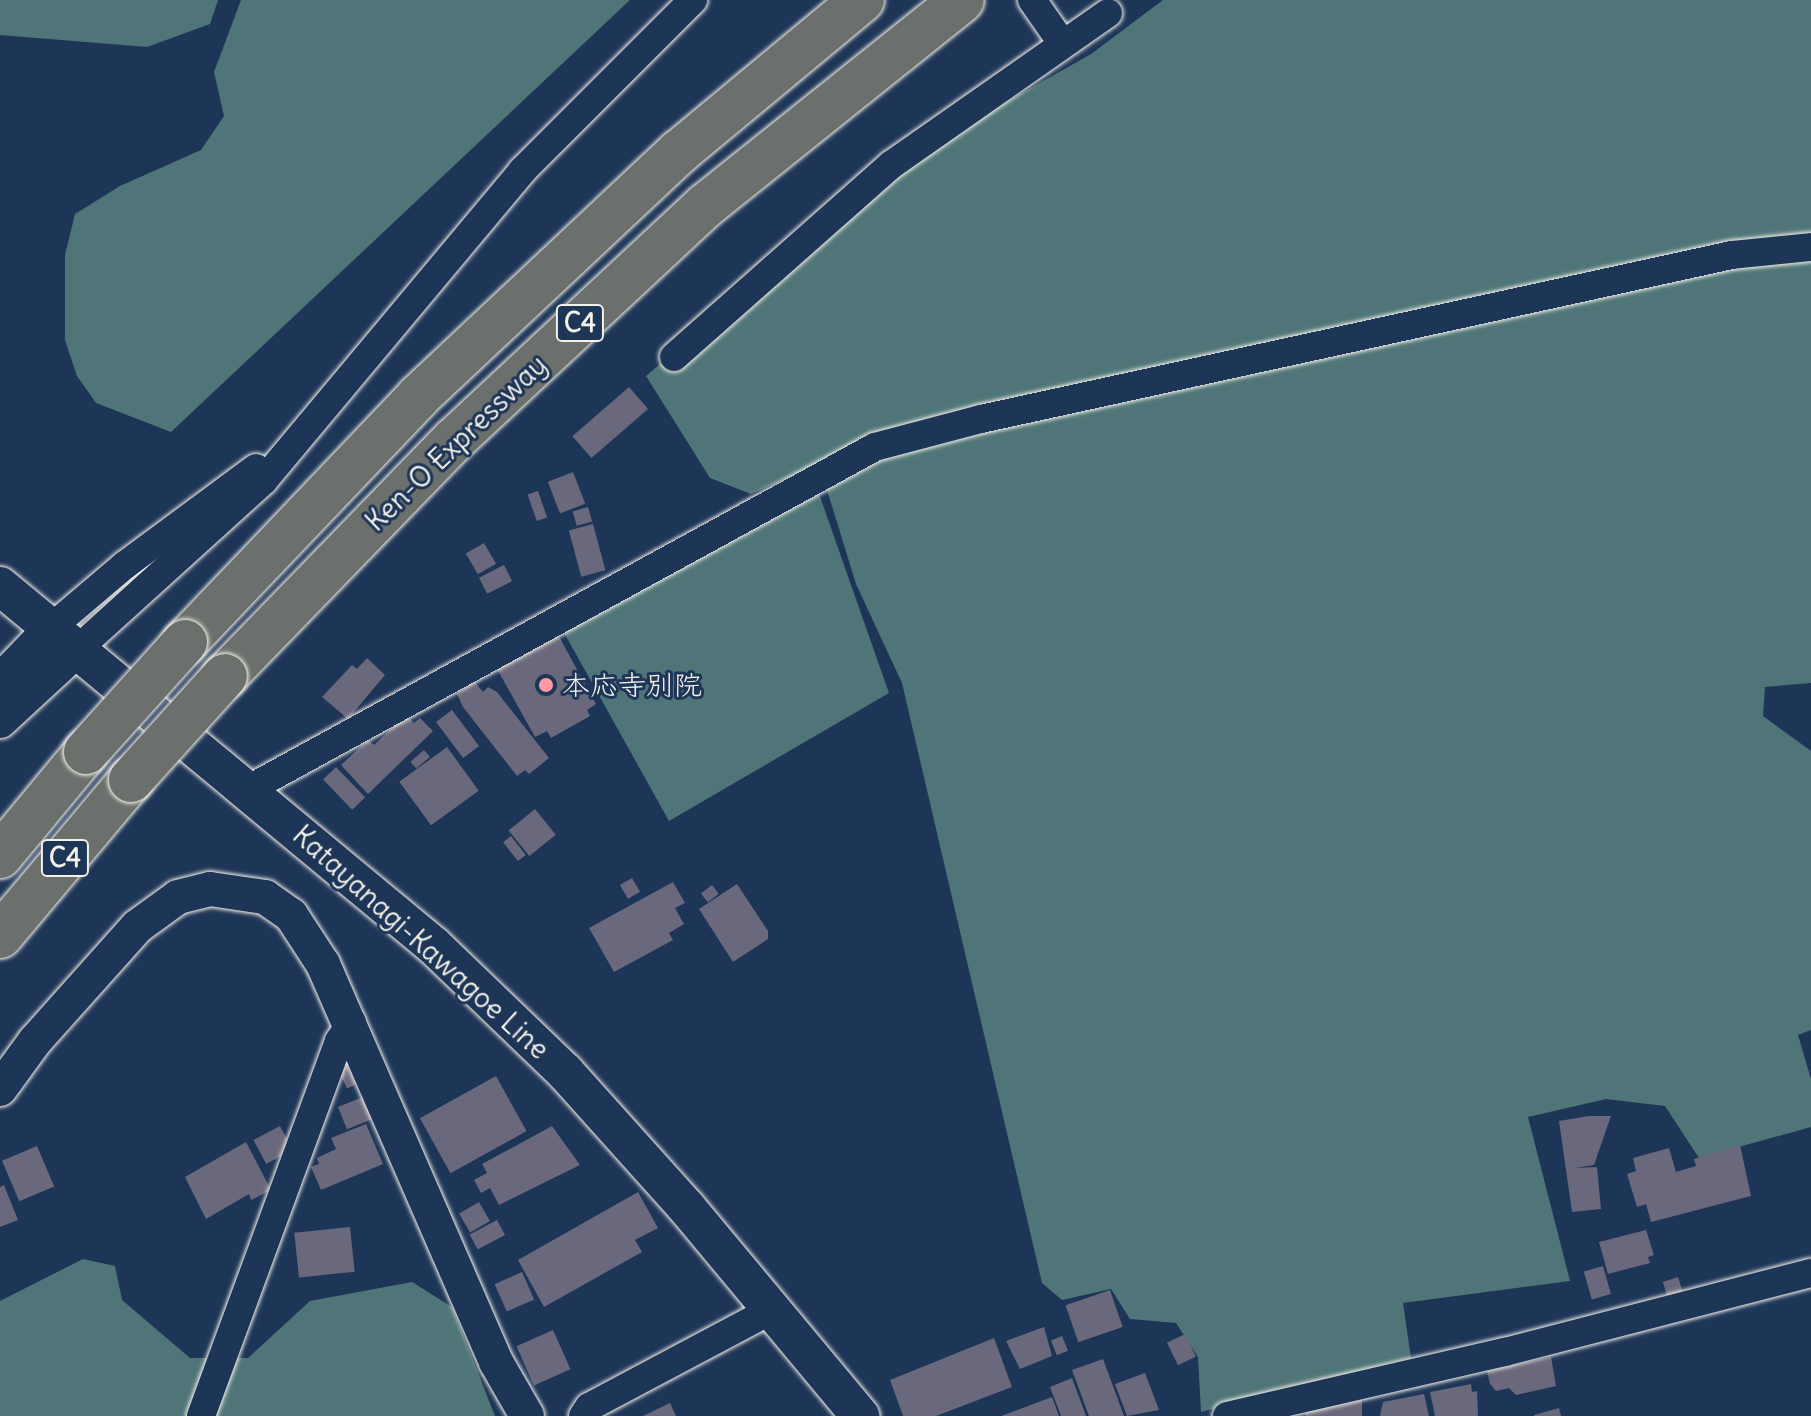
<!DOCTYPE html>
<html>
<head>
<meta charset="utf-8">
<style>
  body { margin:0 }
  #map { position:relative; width:1811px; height:1416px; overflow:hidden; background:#1d3557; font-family:Delius,"Klee One",sans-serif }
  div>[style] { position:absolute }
  .green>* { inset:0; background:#4f7578 }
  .building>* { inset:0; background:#6a687c; transform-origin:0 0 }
  .roads { filter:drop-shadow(0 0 2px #f4f1e8) drop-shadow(0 0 2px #f4f1e8) }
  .minor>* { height:28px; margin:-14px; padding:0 14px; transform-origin:14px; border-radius:14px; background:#1d3557 }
  .tertiary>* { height:34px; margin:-17px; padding:0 17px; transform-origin:17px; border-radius:17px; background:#1d3557 }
  .secondary>* { height:38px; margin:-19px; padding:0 19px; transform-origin:19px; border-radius:19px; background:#1d3557 }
  .motorway>* { height:44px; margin:-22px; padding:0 22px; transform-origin:22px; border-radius:22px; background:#6b706d }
  .bridges { filter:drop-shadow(0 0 2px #f4f1e8) drop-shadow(0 0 2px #f4f1e8) }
  .motorway-bridge>* { height:44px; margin:-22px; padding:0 22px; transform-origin:22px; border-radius:22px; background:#6b706d }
  .dots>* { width:22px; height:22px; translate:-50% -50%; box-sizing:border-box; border:4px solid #1d3557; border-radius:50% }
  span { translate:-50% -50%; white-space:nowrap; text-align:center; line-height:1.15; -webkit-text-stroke:6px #1d3557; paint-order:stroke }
  .shield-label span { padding:2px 6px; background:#1d3557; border:2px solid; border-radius:6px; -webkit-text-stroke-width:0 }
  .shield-label { font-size:26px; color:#f4f1e8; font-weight:700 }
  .street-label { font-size:28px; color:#f4f1e8 }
  .poi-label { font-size:28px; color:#f4f1e8 }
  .left { translate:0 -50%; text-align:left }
</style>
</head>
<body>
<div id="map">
  <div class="green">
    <i style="clip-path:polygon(0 0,218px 0,210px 24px,147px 47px,0 35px)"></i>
    <i style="clip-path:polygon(241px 0,630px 0,171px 432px,96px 403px,77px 376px,65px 340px,65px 255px,75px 214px,120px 186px,201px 150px,224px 116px,214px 72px)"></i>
    <i style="clip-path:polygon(1163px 0,1811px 0,1811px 683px,1765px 687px,1763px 716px,1811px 751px,1811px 1030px,1798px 1035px,1811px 1079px,1811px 1127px,1699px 1158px,1665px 1106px,1606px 1099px,1528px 1117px,1570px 1281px,1403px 1303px,1411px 1358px,1201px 1412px,1198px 1357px,1176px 1323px,1130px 1319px,1111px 1289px,1062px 1300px,1042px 1283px,902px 683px,856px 584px,819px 464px,751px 494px,710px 478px,646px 376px,795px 248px,948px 135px,1091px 54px)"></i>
    <i style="clip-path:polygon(818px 491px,889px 693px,669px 821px,562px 629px)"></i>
    <i style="clip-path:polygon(83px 1259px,115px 1266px,122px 1300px,190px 1358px,248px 1358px,310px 1301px,412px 1282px,452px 1307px,495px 1416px,0 1416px,0 1301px)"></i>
  </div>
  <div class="building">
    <i style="left:629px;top:387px;width:29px;height:75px;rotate:49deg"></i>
    <i style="left:573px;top:472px;width:34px;height:27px;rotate:69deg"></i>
    <i style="left:538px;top:491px;width:28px;height:11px;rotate:71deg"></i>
    <i style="left:588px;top:507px;width:15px;height:16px;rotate:74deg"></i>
    <i style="left:593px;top:524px;width:48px;height:25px;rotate:75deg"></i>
    <i style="left:484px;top:543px;width:24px;height:21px;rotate:60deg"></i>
    <i style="left:504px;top:565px;width:18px;height:28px;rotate:63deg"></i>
    <i style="clip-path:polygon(557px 633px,596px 704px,587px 710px,590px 716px,551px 738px,547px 731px,535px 737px,496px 667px)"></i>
    <i style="clip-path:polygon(367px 658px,385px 675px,348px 719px,322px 697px,352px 665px,357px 669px)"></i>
    <i style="clip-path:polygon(474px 681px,483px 692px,488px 687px,497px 692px,549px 758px,529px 774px,525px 770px,517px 776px,463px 707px,457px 694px)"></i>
    <i style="left:452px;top:710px;width:45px;height:20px;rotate:53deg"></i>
    <i style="clip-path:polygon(406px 715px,414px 723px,420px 718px,433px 731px,368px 794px,341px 765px,368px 740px,374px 745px)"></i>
    <i style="left:447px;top:747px;width:54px;height:59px;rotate:54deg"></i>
    <i style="left:424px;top:750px;width:9px;height:18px;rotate:49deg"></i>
    <i style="left:336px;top:767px;width:42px;height:18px;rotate:46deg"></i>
    <i style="left:535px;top:809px;width:33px;height:34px;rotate:51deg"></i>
    <i style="left:511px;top:836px;width:24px;height:10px;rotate:52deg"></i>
    <i style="left:632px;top:878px;width:16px;height:14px;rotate:60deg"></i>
    <i style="clip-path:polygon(673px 882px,685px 903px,675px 908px,684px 924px,669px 933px,673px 940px,614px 972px,589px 928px)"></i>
    <i style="clip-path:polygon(737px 884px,768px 931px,768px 939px,733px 962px,699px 909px)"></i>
    <i style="left:712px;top:885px;width:11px;height:14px;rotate:52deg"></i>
    <i style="left:348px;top:1067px;width:19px;height:10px;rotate:65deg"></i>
    <i style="left:496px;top:1076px;width:63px;height:87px;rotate:61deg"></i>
    <i style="left:363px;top:1097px;width:24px;height:27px;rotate:68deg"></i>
    <i style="clip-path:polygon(1589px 1116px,1611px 1116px,1594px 1165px,1575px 1168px,1597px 1167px,1601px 1209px,1572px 1212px,1559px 1121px)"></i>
    <i style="clip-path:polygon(366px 1124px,383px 1164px,321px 1190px,311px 1167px,319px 1164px,317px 1158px,336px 1149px,331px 1138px)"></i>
    <i style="left:280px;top:1126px;width:27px;height:30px;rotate:62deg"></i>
    <i style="clip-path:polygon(552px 1126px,580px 1165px,499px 1205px,490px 1188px,481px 1193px,474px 1180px,487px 1173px,482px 1164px)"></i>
    <i style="clip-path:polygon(246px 1142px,271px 1190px,251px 1200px,249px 1194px,206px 1219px,185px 1177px)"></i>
    <i style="clip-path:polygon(1740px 1145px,1751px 1196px,1651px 1222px,1646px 1204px,1637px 1207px,1627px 1174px,1636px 1171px,1633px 1158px,1669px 1148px,1676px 1172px,1696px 1166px,1694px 1159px)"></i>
    <i style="left:37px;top:1146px;width:44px;height:38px;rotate:67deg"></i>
    <i style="clip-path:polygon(4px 1185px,18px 1220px,0 1227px,0 1187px)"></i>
    <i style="clip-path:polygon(638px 1192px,658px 1228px,635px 1240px,642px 1252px,544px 1307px,518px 1260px)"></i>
    <i style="left:479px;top:1202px;width:22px;height:23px;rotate:60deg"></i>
    <i style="left:497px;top:1220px;width:17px;height:31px;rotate:62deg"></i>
    <i style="left:350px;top:1227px;width:45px;height:56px;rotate:84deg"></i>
    <i style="clip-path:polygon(1646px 1230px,1654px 1255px,1648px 1257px,1650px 1263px,1608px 1274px,1599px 1242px)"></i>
    <i style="left:1603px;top:1266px;width:29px;height:20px;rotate:74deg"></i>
    <i style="left:522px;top:1272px;width:30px;height:30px;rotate:66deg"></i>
    <i style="left:1678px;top:1277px;width:16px;height:16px;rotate:72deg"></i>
    <i style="left:1110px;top:1290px;width:39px;height:47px;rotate:71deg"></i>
    <i style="clip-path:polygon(1044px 1327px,1052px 1356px,1020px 1369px,1006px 1341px)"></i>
    <i style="left:553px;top:1330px;width:43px;height:40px;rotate:66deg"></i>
    <i style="left:1185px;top:1334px;width:25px;height:20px;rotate:64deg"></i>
    <i style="left:1062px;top:1336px;width:16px;height:12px;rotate:68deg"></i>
    <i style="clip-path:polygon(994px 1338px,1012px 1387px,936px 1416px,903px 1416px,890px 1380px)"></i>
    <i style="clip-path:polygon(1551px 1357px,1556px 1386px,1516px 1395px,1509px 1388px,1496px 1391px,1490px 1384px,1487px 1371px)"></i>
    <i style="clip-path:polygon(1103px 1359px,1124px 1416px,1089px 1416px,1072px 1370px)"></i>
    <i style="clip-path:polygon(1145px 1373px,1159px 1410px,1127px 1416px,1115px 1384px)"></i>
    <i style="clip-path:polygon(1072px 1378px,1086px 1416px,1061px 1416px,1050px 1387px)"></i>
    <i style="clip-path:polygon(1471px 1384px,1472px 1392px,1477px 1391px,1478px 1416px,1435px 1416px,1430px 1392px)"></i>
    <i style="clip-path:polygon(1424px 1394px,1429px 1416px,1380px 1416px,1383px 1402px)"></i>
    <i style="clip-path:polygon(1052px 1397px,1059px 1416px,1001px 1416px)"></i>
    <i style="clip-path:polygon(1362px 1400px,1362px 1416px,1306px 1416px,1305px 1412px)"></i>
    <i style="clip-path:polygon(670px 1403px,676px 1416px,643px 1416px)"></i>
    <i style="clip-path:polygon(1559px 1408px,1561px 1416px,1534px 1416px,1534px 1415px)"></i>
  </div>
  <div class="roads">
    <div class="minor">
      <i style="left:1032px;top:0;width:52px;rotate:55.1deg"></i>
      <i style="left:674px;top:357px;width:290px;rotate:-41.5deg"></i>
      <i style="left:891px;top:165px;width:265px;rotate:-35deg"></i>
      <i style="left:53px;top:626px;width:94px;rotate:-40.3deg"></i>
      <i style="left:125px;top:565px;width:163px;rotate:-36.5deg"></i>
      <i style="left:79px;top:648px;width:250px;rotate:-42.2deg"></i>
      <i style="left:264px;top:480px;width:403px;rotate:-50.1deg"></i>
      <i style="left:522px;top:171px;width:242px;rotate:-45deg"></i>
      <i style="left:249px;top:789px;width:713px;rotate:-28.65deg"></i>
      <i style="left:875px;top:447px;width:110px;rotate:-14.8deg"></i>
      <i style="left:981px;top:419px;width:769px;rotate:-12.32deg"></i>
      <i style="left:1732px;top:255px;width:79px;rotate:-5.8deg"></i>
      <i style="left:201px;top:1416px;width:400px;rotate:-69.8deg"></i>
      <i style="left:339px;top:1041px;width:23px;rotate:-56deg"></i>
      <i style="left:583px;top:1416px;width:11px;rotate:-56deg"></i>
      <i style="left:589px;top:1407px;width:208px;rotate:-28deg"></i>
      <i style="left:1227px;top:1416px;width:285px;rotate:-13deg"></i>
      <i style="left:1505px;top:1352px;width:316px;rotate:-14.5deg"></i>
    </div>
    <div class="tertiary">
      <i style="left:0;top:681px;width:76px;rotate:-46.1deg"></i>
      <i style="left:0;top:721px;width:108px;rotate:-42.7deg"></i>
      <i style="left:0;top:1089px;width:59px;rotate:-53.9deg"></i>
      <i style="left:35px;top:1041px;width:154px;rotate:-48.2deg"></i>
      <i style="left:138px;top:926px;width:49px;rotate:-35.9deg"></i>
      <i style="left:178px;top:897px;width:33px;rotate:-14deg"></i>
      <i style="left:210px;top:889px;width:56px;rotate:8.3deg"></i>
      <i style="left:265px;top:897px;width:32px;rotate:35deg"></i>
      <i style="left:291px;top:915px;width:59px;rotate:56.9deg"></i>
      <i style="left:323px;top:964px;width:434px;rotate:66.5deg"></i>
      <i style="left:496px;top:1362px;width:62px;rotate:60.1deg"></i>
    </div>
    <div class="secondary">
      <i style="left:0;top:586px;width:564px;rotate:39.68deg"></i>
      <i style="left:434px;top:946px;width:182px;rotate:43.9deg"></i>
      <i style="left:565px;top:1072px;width:183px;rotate:48.1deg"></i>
      <i style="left:687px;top:1208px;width:271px;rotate:50.2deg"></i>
    </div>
    <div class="motorway">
      <i style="left:185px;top:642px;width:338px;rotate:-46.4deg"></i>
      <i style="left:418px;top:397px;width:358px;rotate:-43.2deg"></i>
      <i style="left:679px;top:152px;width:238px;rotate:-39.7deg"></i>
      <i style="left:225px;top:676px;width:329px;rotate:-45.9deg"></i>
      <i style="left:454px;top:440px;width:343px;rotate:-43deg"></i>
      <i style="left:705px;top:206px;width:329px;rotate:-38.7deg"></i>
      <i style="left:0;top:856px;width:135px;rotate:-50.4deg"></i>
      <i style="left:0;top:936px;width:204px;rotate:-50deg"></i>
    </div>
  </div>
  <div class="bridges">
    <div class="motorway-bridge">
      <i style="left:86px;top:752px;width:148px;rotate:-48deg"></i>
      <i style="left:131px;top:780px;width:140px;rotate:-47.9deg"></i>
    </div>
  </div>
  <div class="dots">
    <i style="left:546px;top:685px;background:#ff9aa2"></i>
  </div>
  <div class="shield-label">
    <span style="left:580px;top:323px">C4</span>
    <span style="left:65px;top:858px">C4</span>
  </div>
  <div class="street-label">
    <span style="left:456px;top:443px;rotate:-44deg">Ken-O Expressway</span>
    <span style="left:421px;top:942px;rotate:42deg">Katayanagi-Kawagoe Line</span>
  </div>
  <div class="poi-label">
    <span class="left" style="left:562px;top:685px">本応寺別院</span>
  </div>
</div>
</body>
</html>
